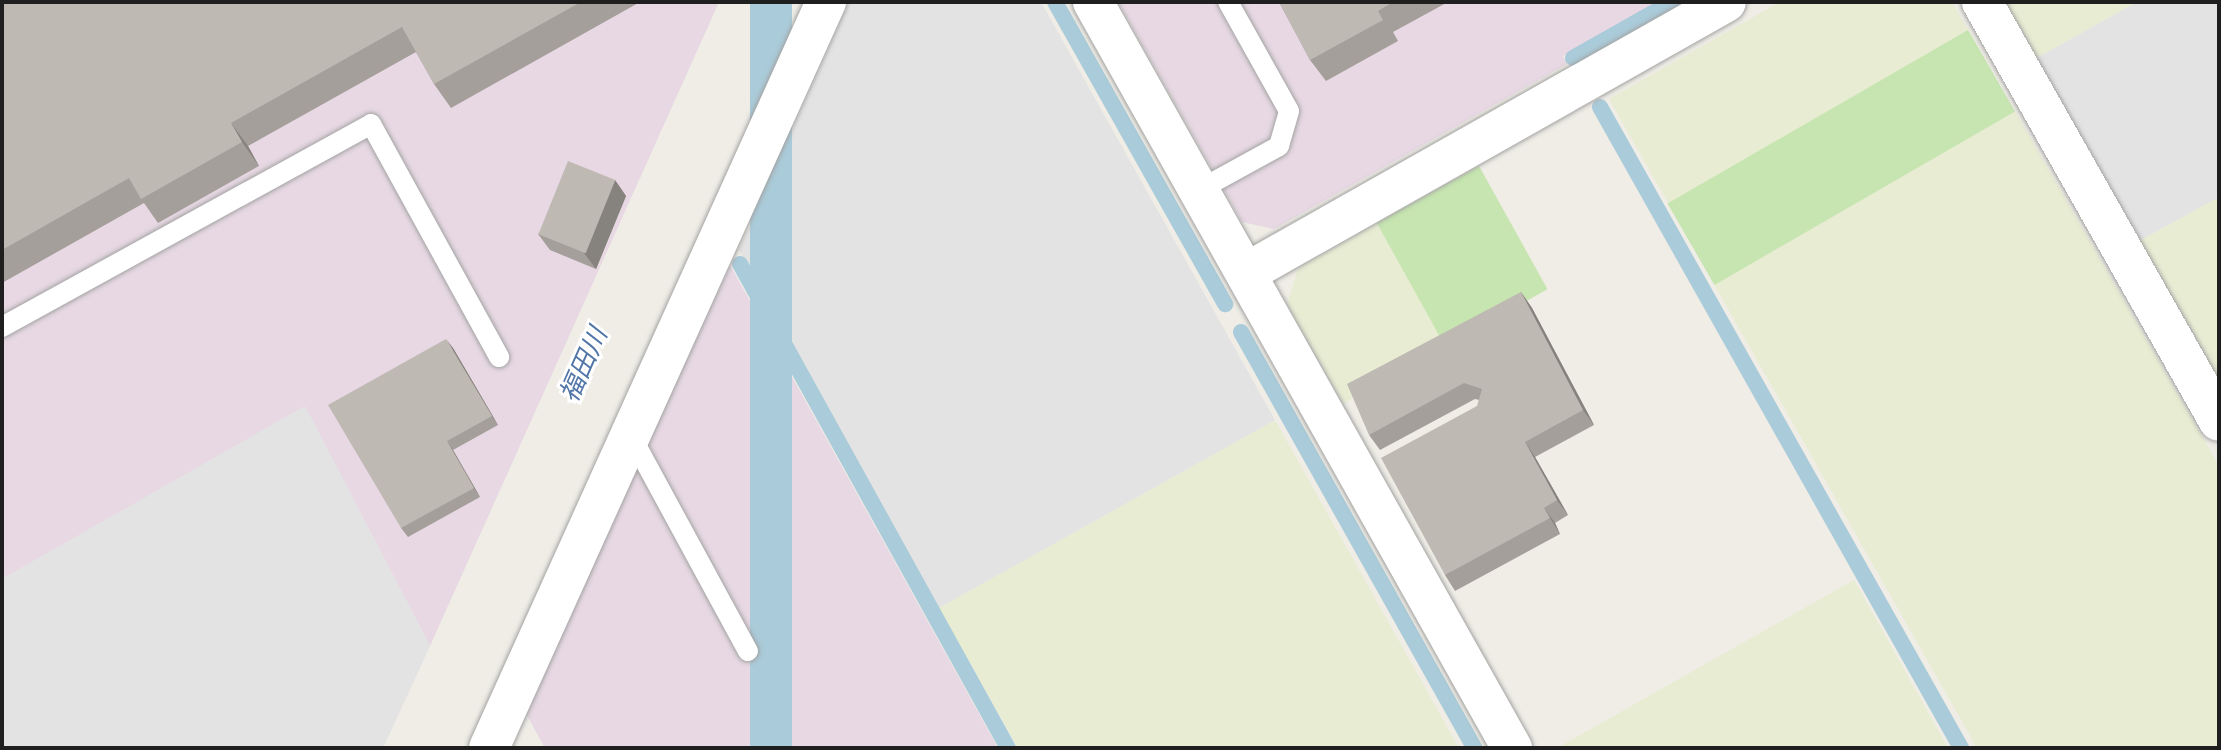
<!DOCTYPE html>
<html>
<head>
<meta charset="utf-8">
<style>
  body { margin:0 }
  #map { position:relative; width:2221px; height:750px; overflow:hidden; background:#efede6; font-family:Poppins,"Noto Sans JP",sans-serif }
  div>[style] { position:absolute }
  .industrial>* { inset:0; background:#e7d8e3 }
  .farmland>* { inset:0; background:#e8ecd3 }
  .grass>* { inset:0; background:#c6e5b0; transform-origin:0 0 }
  .parking>* { inset:0; background:#e3e3e3 }
  .water>* { inset:0; background:#aacbd9; transform-origin:0 0 }
  .stream>* { height:16px; margin:-8px; padding:0 8px; transform-origin:8px; border-radius:8px; background:#aacbd9 }
  .roads { filter:drop-shadow(0 0 2px #a3a3a3) drop-shadow(0 0 2px #a3a3a3) }
  .service>* { height:20px; margin:-10px; padding:0 10px; transform-origin:10px; border-radius:10px; background:#fff }
  .minor>* { height:40px; margin:-20px; padding:0 20px; transform-origin:20px; border-radius:20px; background:#fff }
  .wall>* { inset:0; background:#a49f9a }
  .shaded-wall>* { inset:0; background:#86827d }
  .building>* { inset:0; background:#bfb9b3; transform-origin:0 0 }
  span { translate:-50% -50%; white-space:nowrap; text-align:center; line-height:1.15; -webkit-text-stroke:6px #fff; paint-order:stroke }
  .water-label { font-size:26px; color:#5276a7; font-style:italic }
  .frame { position:absolute; inset:0; border:4px solid #1f1f1f; pointer-events:none }
</style>
</head>
<body>
<div id="map">
  <div class="industrial">
    <i style="clip-path:polygon(2px 2px,719px 2px,430px 646px,305px 407px,2px 579px)"></i>
    <i style="clip-path:polygon(1118px 2px,1660px 2px,1563px 56px,1567px 64px,1274px 229px,1242px 222px)"></i>
    <i style="clip-path:polygon(730px 265px,998px 748px,545px 748px,525px 712px)"></i>
  </div>
  <div class="farmland">
    <i style="clip-path:polygon(1780px 2px,1952px 2px,2219px 466px,2219px 748px,1977px 748px,1609px 99px)"></i>
    <i style="clip-path:polygon(2003px 2px,2137px 2px,2035px 59px)"></i>
    <i style="clip-path:polygon(1479px 166px,1548px 289px,1343px 404px,1287px 305px,1298px 268px)"></i>
    <i style="clip-path:polygon(2219px 197px,2219px 388px,2137px 242px)"></i>
    <i style="clip-path:polygon(1275px 420px,1459px 748px,1018px 748px,939px 608px)"></i>
    <i style="clip-path:polygon(1854px 580px,1948px 748px,1557px 748px)"></i>
  </div>
  <div class="grass">
    <i style="left:1968px;top:30px;width:94px;height:347px;rotate:60deg"></i>
    <i style="left:1479px;top:166px;width:141px;height:117px;rotate:61deg"></i>
  </div>
  <div class="parking">
    <i style="clip-path:polygon(849px 2px,1041px 2px,1275px 420px,939px 608px,739px 250px)"></i>
    <i style="clip-path:polygon(2137px 2px,2219px 2px,2219px 197px,2137px 242px,2035px 59px)"></i>
    <i style="clip-path:polygon(305px 406px,430px 646px,383px 748px,2px 748px,2px 579px)"></i>
  </div>
  <div class="water">
    <i style="left:750px;top:2px;width:42px;height:815px"></i>
  </div>
  <div class="stream">
    <i style="left:1055px;top:2px;width:347px;rotate:60.6deg"></i>
    <i style="left:1573px;top:58px;width:114px;rotate:-29.5deg"></i>
    <i style="left:1600px;top:107px;width:736px;rotate:60.61deg"></i>
    <i style="left:740px;top:264px;width:553px;rotate:61.03deg"></i>
    <i style="left:1241px;top:332px;width:477px;rotate:60.7deg"></i>
  </div>
  <div class="roads">
    <div class="service">
      <i style="left:1199px;top:190px;width:91px;rotate:-28.8deg"></i>
      <i style="left:1279px;top:146px;width:36px;rotate:-74deg"></i>
      <i style="left:1289px;top:111px;width:125px;rotate:-119.2deg"></i>
      <i style="left:2px;top:327px;width:421px;rotate:-28.8deg"></i>
      <i style="left:371px;top:124px;width:266px;rotate:61.2deg"></i>
      <i style="left:630px;top:434px;width:247px;rotate:61.5deg"></i>
    </div>
    <div class="minor">
      <i style="left:1093px;top:2px;width:856px;rotate:60.68deg"></i>
      <i style="left:1982px;top:2px;width:481px;rotate:60.5deg"></i>
      <i style="left:1246px;top:273px;width:551px;rotate:-29.45deg"></i>
      <i style="left:489px;top:748px;width:819px;rotate:-65.69deg"></i>
    </div>
  </div>
  <div class="wall">
    <i style="clip-path:polygon(2px 2px,640px 2px,451px 108px,434px 84px,416px 52px,248px 146px,259px 166px,158px 223px,144px 203px,2px 283px)"></i>
    <i style="clip-path:polygon(1279px 2px,1448px 2px,1393px 32px,1398px 41px,1326px 81px,1310px 60px)"></i>
    <i style="clip-path:polygon(615px 180px,626px 196px,596px 269px,550px 250px,538px 234px)"></i>
    <i style="clip-path:polygon(1521px 292px,1532px 308px,1594px 425px,1535px 457px,1568px 515px,1555px 523px,1560px 534px,1455px 591px,1445px 575px,1479px 400px,1475px 399px,1380px 450px,1369px 435px)"></i>
    <i style="clip-path:polygon(453px 348px,498px 425px,453px 450px,480px 497px,408px 537px,401px 528px)"></i>
  </div>
  <div class="shaded-wall">
    <i style="clip-path:polygon(231px 123px,248px 146px,259px 166px,242px 142px)"></i>
    <i style="clip-path:polygon(615px 180px,626px 196px,596px 269px,584px 253px)"></i>
    <i style="clip-path:polygon(1521px 292px,1532px 308px,1594px 425px,1583px 410px)"></i>
    <i style="clip-path:polygon(446px 339px,453px 348px,498px 425px,492px 416px)"></i>
    <i style="clip-path:polygon(447px 441px,453px 450px,480px 497px,474px 488px)"></i>
    <i style="clip-path:polygon(1525px 442px,1535px 457px,1568px 515px,1557px 500px)"></i>
    <i style="clip-path:polygon(1544px 508px,1555px 523px,1560px 534px,1550px 518px)"></i>
  </div>
  <div class="building">
    <i style="clip-path:polygon(2px 2px,581px 2px,434px 84px,402px 27px,231px 123px,242px 142px,141px 199px,129px 178px,2px 250px)"></i>
    <i style="clip-path:polygon(1279px 2px,1393px 2px,1378px 11px,1383px 20px,1310px 60px)"></i>
    <i style="left:568px;top:161px;width:51px;height:79px;rotate:22deg"></i>
    <i style="clip-path:polygon(1521px 292px,1583px 410px,1525px 442px,1557px 500px,1544px 508px,1550px 518px,1445px 575px,1381px 458px,1477px 406px,1482px 389px,1464px 383px,1369px 435px,1347px 384px)"></i>
    <i style="clip-path:polygon(446px 339px,492px 416px,447px 441px,474px 488px,401px 528px,328px 405px)"></i>
  </div>
  <div class="water-label">
    <span style="left:584px;top:365px;rotate:-66deg">福田川</span>
  </div>
  <div class="frame"></div>
</div>
</body>
</html>
